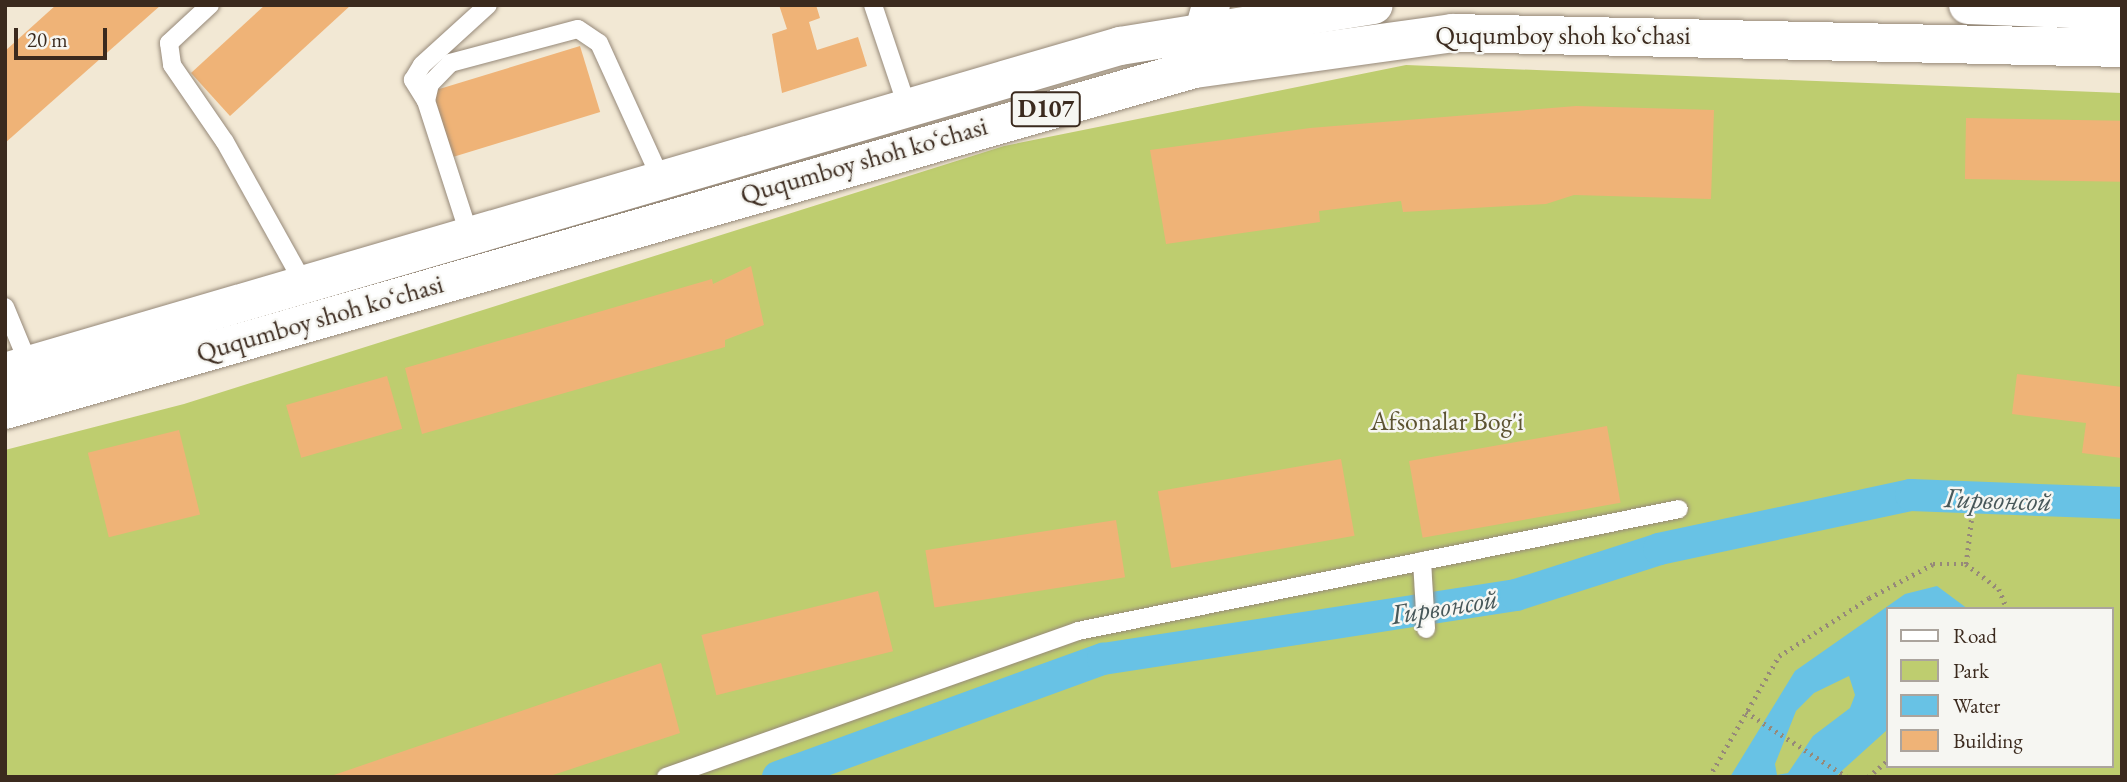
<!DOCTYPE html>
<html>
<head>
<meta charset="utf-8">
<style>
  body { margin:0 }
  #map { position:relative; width:2127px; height:782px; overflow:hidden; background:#f2e8d4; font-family:"EB Garamond",serif }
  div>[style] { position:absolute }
  .green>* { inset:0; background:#becd6f }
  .water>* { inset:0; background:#68c2e5 }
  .canal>* { height:32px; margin:-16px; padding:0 16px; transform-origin:16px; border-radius:16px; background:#68c2e5 }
  .building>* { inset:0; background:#efb377; transform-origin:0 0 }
  .path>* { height:4.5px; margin-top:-2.25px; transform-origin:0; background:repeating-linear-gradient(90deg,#968979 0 2px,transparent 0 7px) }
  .roads { filter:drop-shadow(0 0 2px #968979) drop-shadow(0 0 2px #968979) }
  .service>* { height:18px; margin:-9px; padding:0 9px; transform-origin:9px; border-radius:9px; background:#fff }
  .secondary>* { height:38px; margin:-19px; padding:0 19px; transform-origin:19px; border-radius:19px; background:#fff }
  .primary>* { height:38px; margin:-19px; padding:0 19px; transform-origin:19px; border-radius:19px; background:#fff }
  span { translate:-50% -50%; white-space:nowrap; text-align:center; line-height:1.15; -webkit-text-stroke:5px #f6f6f2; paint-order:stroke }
  .shield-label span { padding:2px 5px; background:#f6f6f2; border:2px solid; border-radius:5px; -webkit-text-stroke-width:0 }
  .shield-label { font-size:24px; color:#3b2a1e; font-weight:700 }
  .street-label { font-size:26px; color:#3b2a1e }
  .park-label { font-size:26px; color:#5c5332 }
  .water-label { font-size:28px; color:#48585a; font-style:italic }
  .frame { position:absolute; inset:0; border:7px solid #3b2a1e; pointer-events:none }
  .legend { position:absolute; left:1886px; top:607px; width:228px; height:161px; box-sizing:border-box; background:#f6f6f2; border:2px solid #aba49d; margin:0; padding:9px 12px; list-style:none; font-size:21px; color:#3b2a1e }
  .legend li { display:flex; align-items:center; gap:14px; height:35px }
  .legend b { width:35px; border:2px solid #aba49d }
  .scale { position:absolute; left:14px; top:28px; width:93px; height:32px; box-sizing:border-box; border:4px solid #3b2a1e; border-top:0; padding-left:9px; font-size:21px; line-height:24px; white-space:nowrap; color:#3b2a1e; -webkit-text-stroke:5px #f6f6f2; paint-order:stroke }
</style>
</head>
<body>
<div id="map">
  <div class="green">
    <i style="clip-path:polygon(evenodd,1406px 65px,2122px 93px,2122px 777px,5px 777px,5px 450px,184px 404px,1004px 146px,1406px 65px,1887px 609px,2111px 609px,2111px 766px,1887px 766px,1887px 609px)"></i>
  </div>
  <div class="water">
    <i style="clip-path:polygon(evenodd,1937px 586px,1968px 609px,1887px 609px,1887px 730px,1835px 777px,1730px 777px,1795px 671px,1905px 594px,1937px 586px,1849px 676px,1855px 695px,1850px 708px,1813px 736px,1788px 773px,1777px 775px,1775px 764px,1796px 711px,1814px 693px,1849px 676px)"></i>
  </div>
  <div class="canal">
    <i style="left:778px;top:777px;width:346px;rotate:-20deg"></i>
    <i style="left:1103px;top:659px;width:418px;rotate:-8.8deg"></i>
    <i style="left:1516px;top:595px;width:150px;rotate:-17.8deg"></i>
    <i style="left:1659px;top:549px;width:258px;rotate:-12.1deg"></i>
    <i style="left:1911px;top:495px;width:211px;rotate:2.2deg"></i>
  </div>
  <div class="building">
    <i style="clip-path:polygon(56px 5px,161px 5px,5px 143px,5px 51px)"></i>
    <i style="clip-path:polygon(265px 5px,351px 5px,230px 116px,191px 73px)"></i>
    <i style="clip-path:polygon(779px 5px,816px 5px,820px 18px,809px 22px,817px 50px,858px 37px,867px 66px,782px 93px,772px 34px,787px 29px)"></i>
    <i style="left:580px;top:46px;width:69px;height:154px;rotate:73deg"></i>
    <i style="clip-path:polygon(1576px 106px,1714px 110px,1711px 199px,1574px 195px,1546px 204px,1403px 212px,1401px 201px,1319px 211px,1320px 222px,1166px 244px,1150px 150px,1310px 128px)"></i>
    <i style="left:1966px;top:118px;width:156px;height:61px;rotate:1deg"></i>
    <i style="clip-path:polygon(751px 266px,764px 325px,725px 340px,725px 347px,422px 434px,405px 368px,712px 279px,713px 284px)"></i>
    <i style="clip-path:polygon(2017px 374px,2122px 387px,2122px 458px,2082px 453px,2086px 423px,2012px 414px)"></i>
    <i style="left:387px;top:376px;width:55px;height:105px;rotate:74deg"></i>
    <i style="left:1607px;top:426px;width:78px;height:201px;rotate:80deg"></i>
    <i style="left:179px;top:430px;width:87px;height:94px;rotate:76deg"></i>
    <i style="left:1341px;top:459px;width:78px;height:186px;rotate:80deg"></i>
    <i style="left:1116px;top:520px;width:58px;height:193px;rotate:81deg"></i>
    <i style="left:878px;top:591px;width:62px;height:182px;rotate:76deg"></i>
    <i style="clip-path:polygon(661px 663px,680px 733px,547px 777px,328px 777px)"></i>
  </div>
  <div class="path">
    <i style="left:1966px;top:564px;width:60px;rotate:-83.3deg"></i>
    <i style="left:1746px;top:712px;width:120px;rotate:32.8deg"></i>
    <i style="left:1709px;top:777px;width:140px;rotate:-60deg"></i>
    <i style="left:1779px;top:656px;width:107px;rotate:-32.8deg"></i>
    <i style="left:1869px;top:598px;width:72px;rotate:-28deg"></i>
    <i style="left:1933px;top:564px;width:33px"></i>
    <i style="left:1966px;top:564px;width:41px;rotate:37.1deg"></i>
    <i style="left:1999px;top:589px;width:22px;rotate:68deg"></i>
    <i style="left:1868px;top:777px;width:25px;rotate:-40deg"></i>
  </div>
  <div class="roads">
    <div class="service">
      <i style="left:210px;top:5px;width:56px;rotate:137.2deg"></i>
      <i style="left:169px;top:43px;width:22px;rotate:82deg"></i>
      <i style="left:172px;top:65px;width:93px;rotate:55.5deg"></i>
      <i style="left:225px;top:142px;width:162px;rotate:60.9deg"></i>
      <i style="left:873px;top:5px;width:110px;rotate:71.4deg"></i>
      <i style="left:426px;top:101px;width:25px;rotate:-122deg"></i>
      <i style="left:413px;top:80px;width:17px;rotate:-59deg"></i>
      <i style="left:422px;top:65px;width:89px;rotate:-42.3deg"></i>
      <i style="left:469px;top:234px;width:140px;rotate:-107.9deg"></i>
      <i style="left:426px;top:101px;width:17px;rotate:-77deg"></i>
      <i style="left:430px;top:84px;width:29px;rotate:-46deg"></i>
      <i style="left:450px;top:63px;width:132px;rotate:-14.9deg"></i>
      <i style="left:578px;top:29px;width:25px;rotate:34deg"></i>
      <i style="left:599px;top:43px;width:149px;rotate:65.5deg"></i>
      <i style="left:5px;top:307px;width:63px;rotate:67.5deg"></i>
      <i style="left:1422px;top:561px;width:68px;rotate:86.6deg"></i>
      <i style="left:666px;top:777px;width:437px;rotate:-19.5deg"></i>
      <i style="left:1078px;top:631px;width:613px;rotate:-11.47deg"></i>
    </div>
    <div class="secondary">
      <i style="left:1195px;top:64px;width:61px;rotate:-74.8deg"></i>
    </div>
    <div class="primary">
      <i style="left:1968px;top:5px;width:154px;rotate:2.2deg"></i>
      <i style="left:5px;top:372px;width:1162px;rotate:-16.3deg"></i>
      <i style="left:1120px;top:46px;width:257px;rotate:-9.2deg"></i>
      <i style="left:5px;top:410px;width:1237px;rotate:-16deg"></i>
      <i style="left:1194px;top:69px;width:260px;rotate:-7.9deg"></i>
      <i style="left:1452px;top:33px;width:670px;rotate:1.28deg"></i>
    </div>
  </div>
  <div class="shield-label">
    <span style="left:1046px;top:109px">D107</span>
  </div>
  <div class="street-label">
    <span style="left:1563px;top:36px">Ququmboy shoh koʻchasi</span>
    <span style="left:864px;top:161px;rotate:-16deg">Ququmboy shoh koʻchasi</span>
    <span style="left:320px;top:319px;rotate:-16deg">Ququmboy shoh koʻchasi</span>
  </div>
  <div class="park-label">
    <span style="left:1447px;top:422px">Afsonalar Bog'i</span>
  </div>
  <div class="water-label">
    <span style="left:1998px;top:499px;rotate:2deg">Гирвонсой</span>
    <span style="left:1444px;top:606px;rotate:-9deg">Гирвонсой</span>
  </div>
  <div class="frame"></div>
  <ul class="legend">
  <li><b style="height:9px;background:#fff"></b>Road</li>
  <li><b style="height:19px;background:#becd6f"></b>Park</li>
  <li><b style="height:19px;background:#68c2e5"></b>Water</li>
  <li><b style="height:19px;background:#efb377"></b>Building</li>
  </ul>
  <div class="scale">20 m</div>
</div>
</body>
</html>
